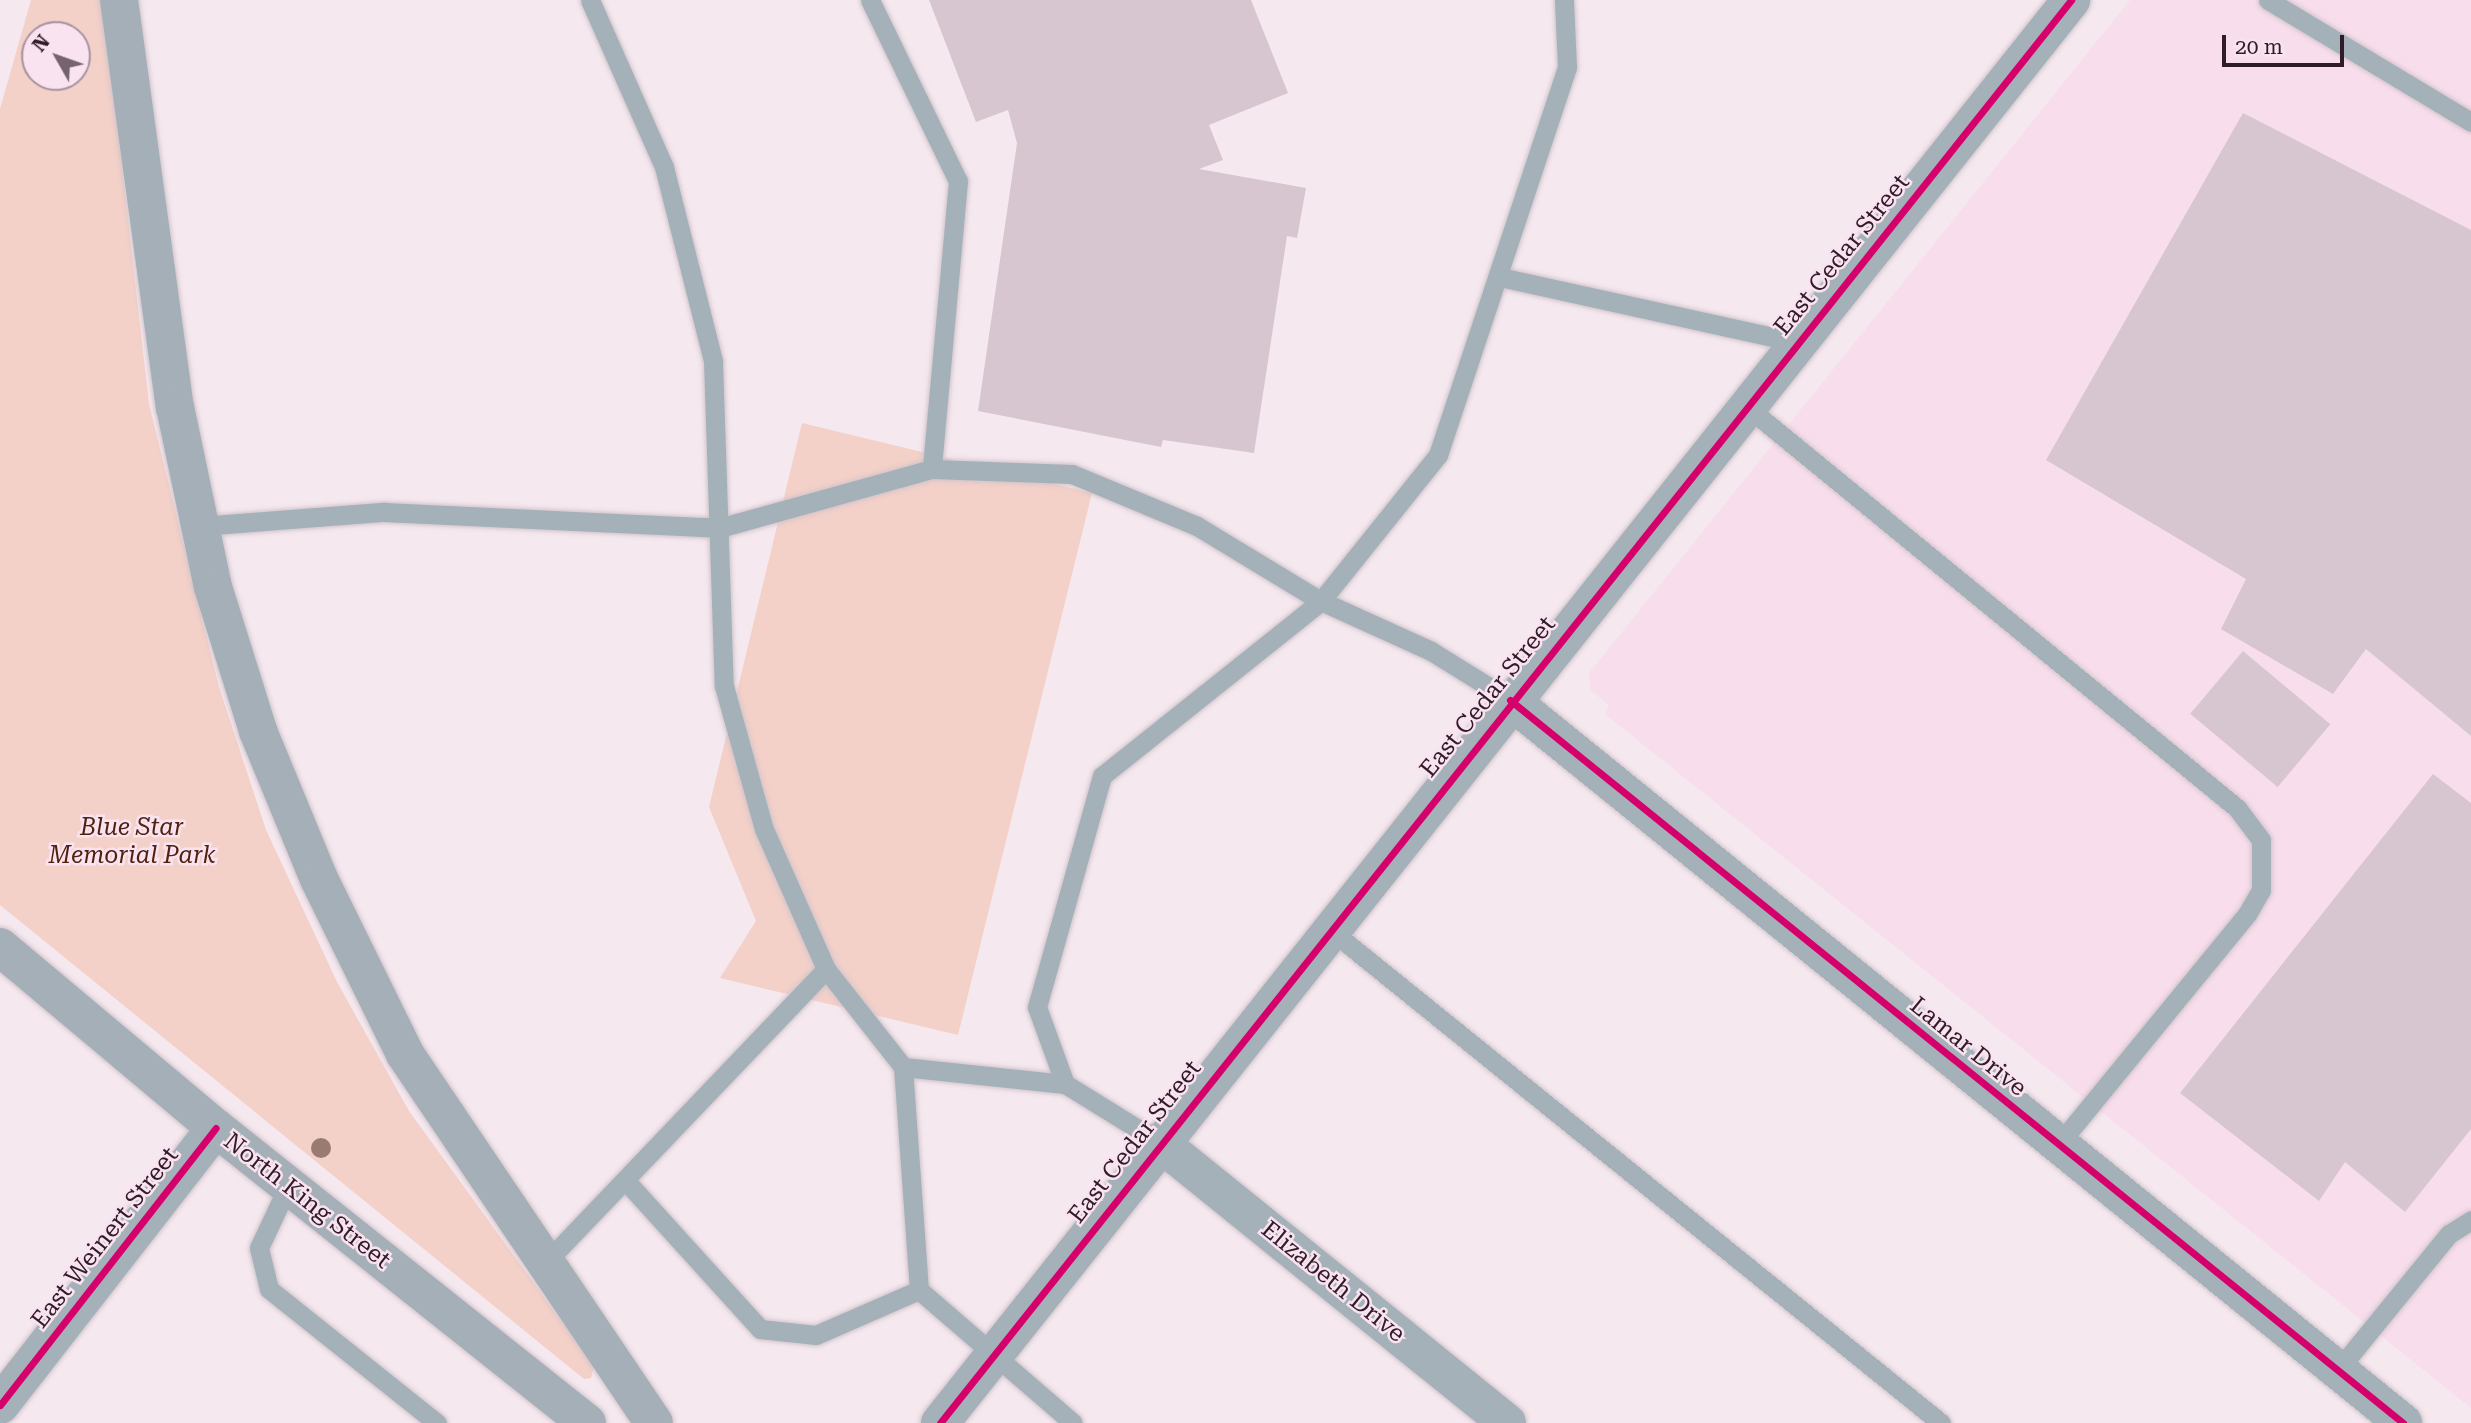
<!DOCTYPE html>
<html>
<head>
<meta charset="utf-8">
<style>
  body { margin:0 }
  #map { position:relative; width:2471px; height:1423px; overflow:hidden; background:#f5e8ef; font-family:"Roboto Serif",serif }
  div>[style] { position:absolute }
  .built>* { inset:0; background:#f8ddec }
  .green>* { inset:0; background:#f3d0c8 }
  .building>* { inset:0; background:#d7c6d0; transform-origin:0 0 }
  .roads { filter:drop-shadow(0 0 2px #d1c4cb) drop-shadow(0 0 2px #d1c4cb) }
  .service>* { height:19px; margin:-9.5px; padding:0 9.5px; transform-origin:9.5px; border-radius:9.5px; background:#a4b1b8 }
  .minor>* { height:38px; margin:-19px; padding:0 19px; transform-origin:19px; border-radius:19px; background:#a4b1b8 }
  .tertiary>* { height:38px; margin:-19px; padding:0 19px; transform-origin:19px; border-radius:19px; background:#a4b1b8 }
  .secondary>* { height:38px; margin:-19px; padding:0 19px; transform-origin:19px; border-radius:19px; background:#a5afb7 }
  .cycleway>* { height:7px; margin:-3.5px; padding:0 3.5px; transform-origin:3.5px; border-radius:3.5px; background:#d6006c }
  .trees>* { width:20px; height:20px; margin:-10px; border-radius:50%; background:#9a7b73 }
  span { translate:-50% -50%; white-space:nowrap; text-align:center; line-height:1.15; -webkit-text-stroke:5px #fae3f0; paint-order:stroke }
  .street-label { font-size:24px; color:#301b28 }
  .park-label { font-size:24px; color:#50220d; font-style:italic }
  .north { position:absolute; left:21px; top:21px; width:70px; height:70px; box-sizing:border-box; background:#fae3f0; border:2px solid #a993a0; border-radius:50%; rotate:310deg; font-size:19px; font-weight:700; line-height:28px; text-align:center; color:#301b28 }
  .north::after { content:''; display:block; margin:auto; width:24px; height:32px; background:#75636e; clip-path:polygon(50% 0,100% 100%,50% 72%,0 100%) }
  .scale { position:absolute; left:2222px; top:35px; width:122px; height:32px; box-sizing:border-box; border:4px solid #301b28; border-top:0; padding-left:9px; font-size:21px; line-height:24px; white-space:nowrap; color:#301b28; -webkit-text-stroke:5px #fae3f0; paint-order:stroke }
</style>
</head>
<body>
<div id="map">
  <div class="built">
    <i style="clip-path:polygon(2130px 0,2471px 0,2471px 1408px,1605px 714px,1609px 705px,1591px 691px,1589px 673px)"></i>
  </div>
  <div class="green">
    <i style="clip-path:polygon(evenodd,31px 0,103px 0,149px 404px,219px 687px,266px 830px,337px 982px,409px 1111px,594px 1366px,591px 1378px,584px 1379px,0 905px,0 109px,31px 0,35px 35px,77px 35px,77px 77px,35px 77px,35px 35px)"></i>
    <i style="clip-path:polygon(802px 423px,1092px 493px,958px 1035px,720px 978px,756px 921px,709px 807px)"></i>
  </div>
  <div class="building">
    <i style="clip-path:polygon(929px 0,1251px 0,1288px 93px,1209px 125px,1223px 160px,1199px 169px,1306px 188px,1297px 238px,1287px 236px,1254px 453px,1163px 440px,1161px 447px,978px 411px,1017px 143px,1008px 110px,976px 122px)"></i>
    <i style="clip-path:polygon(2243px 113px,2471px 230px,2471px 736px,2366px 649px,2333px 694px,2221px 629px,2246px 579px,2046px 460px)"></i>
    <i style="left:2243px;top:651px;width:114px;height:82px;rotate:40deg"></i>
    <i style="clip-path:polygon(2433px 774px,2471px 803px,2471px 1129px,2405px 1212px,2345px 1162px,2319px 1201px,2180px 1093px)"></i>
  </div>
  <div class="roads">
    <div class="service">
      <i style="left:590px;top:0;width:183px;rotate:66.1deg"></i>
      <i style="left:664px;top:167px;width:200px;rotate:75.8deg"></i>
      <i style="left:713px;top:361px;width:325px;rotate:88.1deg"></i>
      <i style="left:724px;top:686px;width:148px;rotate:74.4deg"></i>
      <i style="left:764px;top:829px;width:153px;rotate:66.1deg"></i>
      <i style="left:826px;top:969px;width:125px;rotate:51.8deg"></i>
      <i style="left:903px;top:1067px;width:163px;rotate:6deg"></i>
      <i style="left:870px;top:0;width:201px;rotate:64.1deg"></i>
      <i style="left:958px;top:181px;width:289px;rotate:95.2deg"></i>
      <i style="left:2268px;top:0;width:237px;rotate:31deg"></i>
      <i style="left:1500px;top:277px;width:303px;rotate:12.4deg"></i>
      <i style="left:1746px;top:406px;width:635px;rotate:39.31deg"></i>
      <i style="left:2237px;top:808px;width:40px;rotate:53deg"></i>
      <i style="left:2261px;top:840px;width:50px;rotate:90deg"></i>
      <i style="left:2261px;top:890px;width:28px;rotate:120deg"></i>
      <i style="left:2247px;top:914px;width:298px;rotate:129.3deg"></i>
      <i style="left:200px;top:526px;width:185px;rotate:-4.4deg"></i>
      <i style="left:384px;top:512px;width:335px;rotate:2.7deg"></i>
      <i style="left:719px;top:528px;width:221px;rotate:-15.5deg"></i>
      <i style="left:932px;top:469px;width:140px;rotate:2deg"></i>
      <i style="left:1072px;top:474px;width:135px;rotate:22.6deg"></i>
      <i style="left:1197px;top:526px;width:145px;rotate:31.2deg"></i>
      <i style="left:1321px;top:601px;width:121px;rotate:24.4deg"></i>
      <i style="left:1431px;top:651px;width:93px;rotate:31.8deg"></i>
      <i style="left:1328px;top:928px;width:788px;rotate:38.92deg"></i>
      <i style="left:903px;top:1067px;width:224px;rotate:85.9deg"></i>
      <i style="left:919px;top:1290px;width:203px;rotate:40.8deg"></i>
      <i style="left:1159px;top:1142px;width:110px;rotate:-148.3deg"></i>
      <i style="left:1065px;top:1084px;width:82px;rotate:-110deg"></i>
      <i style="left:1037px;top:1007px;width:240px;rotate:-74.3deg"></i>
      <i style="left:1102px;top:776px;width:280px;rotate:-38.6deg"></i>
      <i style="left:1321px;top:601px;width:187px;rotate:-51.3deg"></i>
      <i style="left:1438px;top:455px;width:409px;rotate:-71.6deg"></i>
      <i style="left:1567px;top:67px;width:67px;rotate:-92.6deg"></i>
      <i style="left:625px;top:1180px;width:201px;rotate:47.8deg"></i>
      <i style="left:760px;top:1329px;width:56px;rotate:6.1deg"></i>
      <i style="left:816px;top:1335px;width:112px;rotate:-23.6deg"></i>
      <i style="left:288px;top:1186px;width:68px;rotate:115.1deg"></i>
      <i style="left:259px;top:1248px;width:42px;rotate:76.3deg"></i>
      <i style="left:269px;top:1289px;width:215px;rotate:38.6deg"></i>
      <i style="left:549px;top:1259px;width:401px;rotate:-46.3deg"></i>
      <i style="left:2338px;top:1370px;width:176px;rotate:-50.8deg"></i>
      <i style="left:2449px;top:1234px;width:26px;rotate:-32deg"></i>
    </div>
    <div class="minor">
      <i style="left:1510px;top:700px;width:1149px;rotate:38.99deg"></i>
      <i style="left:1159px;top:1142px;width:447px;rotate:38.9deg"></i>
      <i style="left:0;top:1405px;width:351px;rotate:-52.1deg"></i>
    </div>
    <div class="tertiary">
      <i style="left:940px;top:1423px;width:1818px;rotate:-51.52deg"></i>
    </div>
    <div class="secondary">
      <i style="left:119px;top:0;width:411px;rotate:82.2deg"></i>
      <i style="left:175px;top:407px;width:184px;rotate:78.1deg"></i>
      <i style="left:213px;top:587px;width:151px;rotate:72.6deg"></i>
      <i style="left:258px;top:731px;width:160px;rotate:67.6deg"></i>
      <i style="left:319px;top:879px;width:195px;rotate:63.8deg"></i>
      <i style="left:405px;top:1054px;width:445px;rotate:56deg"></i>
      <i style="left:0;top:947px;width:282px;rotate:40deg"></i>
      <i style="left:216px;top:1128px;width:474px;rotate:38.5deg"></i>
    </div>
  </div>
  <div class="cycleway">
    <i style="left:1510px;top:700px;width:1149px;rotate:38.99deg"></i>
    <i style="left:0;top:1405px;width:351px;rotate:-52.1deg"></i>
    <i style="left:940px;top:1423px;width:1818px;rotate:-51.52deg"></i>
  </div>
  <div class="trees">
    <i style="left:321px;top:1148px"></i>
  </div>
  <div class="street-label">
    <span style="left:1842px;top:255px;rotate:-51deg">East Cedar Street</span>
    <span style="left:1488px;top:697px;rotate:-51deg">East Cedar Street</span>
    <span style="left:1968px;top:1047px;rotate:39deg">Lamar Drive</span>
    <span style="left:1135px;top:1142px;rotate:-52deg">East Cedar Street</span>
    <span style="left:307px;top:1201px;rotate:38deg">North King Street</span>
    <span style="left:105px;top:1238px;rotate:-52deg">East Weinert Street</span>
    <span style="left:1333px;top:1282px;rotate:39deg">Elizabeth Drive</span>
  </div>
  <div class="park-label">
    <span style="left:132px;top:842px">Blue Star<br>Memorial Park</span>
  </div>
  <div class="north">N</div>
  <div class="scale">20 m</div>
</div>
</body>
</html>
